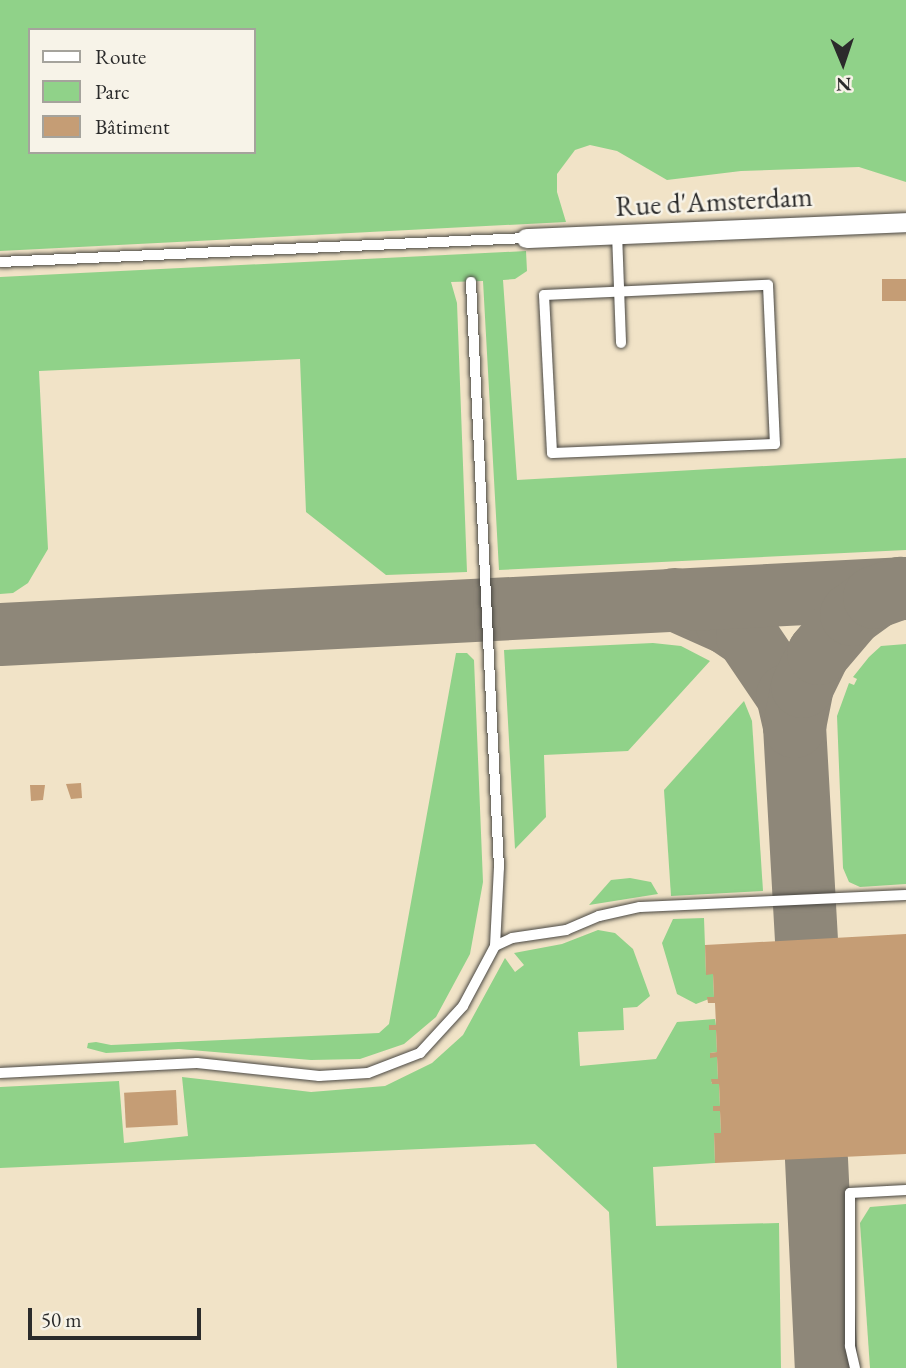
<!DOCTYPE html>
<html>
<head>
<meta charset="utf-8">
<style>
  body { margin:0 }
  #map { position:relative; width:906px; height:1368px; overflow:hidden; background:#f1e3c7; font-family:"EB Garamond",serif }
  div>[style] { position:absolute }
  .green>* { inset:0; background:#90d289 }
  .taxiway>* { height:63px; margin:-31.5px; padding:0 31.5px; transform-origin:31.5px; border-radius:31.5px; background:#8e8779 }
  .building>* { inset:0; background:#c59d75; transform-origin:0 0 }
  .roads { filter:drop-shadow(0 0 2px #494742) drop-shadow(0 0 2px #494742) }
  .lane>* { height:10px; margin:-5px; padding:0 5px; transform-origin:5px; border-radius:5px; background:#fff }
  .street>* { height:19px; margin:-9.5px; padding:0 9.5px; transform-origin:9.5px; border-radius:9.5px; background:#fff }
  span { translate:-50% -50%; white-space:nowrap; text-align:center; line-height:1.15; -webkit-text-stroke:5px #f7f3e8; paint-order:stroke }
  .street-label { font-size:28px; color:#2b2b2b }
  .legend { position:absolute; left:28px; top:28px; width:228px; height:126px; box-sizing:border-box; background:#f7f3e8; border:2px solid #a5a39c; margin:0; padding:9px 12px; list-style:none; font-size:21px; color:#2b2b2b }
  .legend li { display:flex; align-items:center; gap:14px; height:35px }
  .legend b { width:35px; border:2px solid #a5a39c }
  .north { position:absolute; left:808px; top:28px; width:70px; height:70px; -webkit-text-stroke:5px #f7f3e8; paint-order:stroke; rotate:178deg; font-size:19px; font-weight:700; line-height:28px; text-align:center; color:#2b2b2b }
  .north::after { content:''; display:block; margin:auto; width:24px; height:32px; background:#2b2b2b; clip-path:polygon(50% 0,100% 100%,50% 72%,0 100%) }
  .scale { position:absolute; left:28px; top:1308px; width:173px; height:32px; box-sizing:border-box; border:4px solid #2b2b2b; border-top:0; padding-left:9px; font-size:21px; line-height:24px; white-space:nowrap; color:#2b2b2b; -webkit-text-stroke:5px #f7f3e8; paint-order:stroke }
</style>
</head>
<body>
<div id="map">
  <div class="green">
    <i style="clip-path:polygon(evenodd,0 0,906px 0,906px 182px,859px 167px,741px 171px,667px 180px,617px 151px,590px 145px,575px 150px,557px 174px,557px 192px,566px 222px,0 251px,0 0,30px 30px,254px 30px,254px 152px,30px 152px,30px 30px)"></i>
    <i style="clip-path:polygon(526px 251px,527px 271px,515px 279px,503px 280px,517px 480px,906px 458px,906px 550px,499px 570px,483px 281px,451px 282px,457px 303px,467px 572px,386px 575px,306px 512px,300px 359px,39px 371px,48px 549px,28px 583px,13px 593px,0 594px,0 277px)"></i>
    <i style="clip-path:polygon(653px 643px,681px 646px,710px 661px,628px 751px,544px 755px,546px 817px,515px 849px,504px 650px)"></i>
    <i style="clip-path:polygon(906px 644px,906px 884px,860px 887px,849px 882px,843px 868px,837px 716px,849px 683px,854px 685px,857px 679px,853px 677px,869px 657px,881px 646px)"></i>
    <i style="clip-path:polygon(456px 653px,467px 653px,474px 660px,483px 882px,470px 954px,436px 1017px,404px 1044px,360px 1059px,311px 1060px,179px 1049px,106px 1053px,87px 1048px,88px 1043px,96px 1042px,111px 1045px,379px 1033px,389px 1024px)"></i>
    <i style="clip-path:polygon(744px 701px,752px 721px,763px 891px,671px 896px,664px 790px)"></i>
    <i style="clip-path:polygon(630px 878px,651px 882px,658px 894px,589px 905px,611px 880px)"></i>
    <i style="clip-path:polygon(704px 918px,706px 974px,713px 974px,714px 997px,696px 1004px,677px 994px,662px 943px,673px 919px)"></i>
    <i style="clip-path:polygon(598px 930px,615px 933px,633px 949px,650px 996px,637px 1007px,623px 1008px,624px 1030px,578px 1032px,580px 1066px,656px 1059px,677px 1022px,715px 1019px,716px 1025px,709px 1025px,709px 1030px,716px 1030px,717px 1052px,710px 1053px,710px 1057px,717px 1057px,718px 1079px,711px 1083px,719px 1084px,720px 1106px,713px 1106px,713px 1111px,720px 1111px,721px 1133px,714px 1133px,715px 1163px,653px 1167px,656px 1226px,779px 1223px,781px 1368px,617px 1368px,609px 1212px,535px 1144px,0 1168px,0 1087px,119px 1081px,124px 1143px,188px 1136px,182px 1077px,311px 1092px,385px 1086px,432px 1063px,463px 1035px,505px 958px,515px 972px,524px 965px,514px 953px,562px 944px)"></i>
    <i style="clip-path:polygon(906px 1204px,906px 1368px,870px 1368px,860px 1223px,870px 1207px)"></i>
  </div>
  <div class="taxiway">
    <i style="left:674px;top:599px;width:57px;rotate:23.9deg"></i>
    <i style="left:726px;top:622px;width:25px;rotate:34deg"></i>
    <i style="left:747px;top:636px;width:71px;rotate:55.9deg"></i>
    <i style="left:787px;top:695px;width:32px;rotate:77deg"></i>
    <i style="left:0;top:634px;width:907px;rotate:-2.91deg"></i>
    <i style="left:806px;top:940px;width:214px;rotate:-93.2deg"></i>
    <i style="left:794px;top:726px;width:41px;rotate:-78.7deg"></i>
    <i style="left:802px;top:686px;width:37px;rotate:-64deg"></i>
    <i style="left:818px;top:653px;width:51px;rotate:-49.8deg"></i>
    <i style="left:851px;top:614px;width:29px;rotate:-36deg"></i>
    <i style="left:874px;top:597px;width:27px;rotate:-20deg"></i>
    <i style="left:816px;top:1159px;width:209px;rotate:87.3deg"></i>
  </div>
  <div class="building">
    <i style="left:906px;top:279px;width:22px;height:24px;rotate:90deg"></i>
    <i style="clip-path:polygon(81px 783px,82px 798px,71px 799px,66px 784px)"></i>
    <i style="clip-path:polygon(30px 785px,45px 785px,43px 800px,31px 801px)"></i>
    <i style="clip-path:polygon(906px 934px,906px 1154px,715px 1163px,714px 1133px,721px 1133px,720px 1111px,713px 1111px,713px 1106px,720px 1106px,719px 1084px,712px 1084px,711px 1079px,718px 1079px,717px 1057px,710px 1058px,710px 1053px,717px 1052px,716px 1030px,709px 1030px,709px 1025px,716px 1025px,715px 1003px,708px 1003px,707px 997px,714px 997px,713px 974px,706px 975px,705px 945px)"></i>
    <i style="left:176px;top:1090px;width:35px;height:52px;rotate:87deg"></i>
  </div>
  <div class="roads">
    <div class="lane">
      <i style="left:617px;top:233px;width:110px;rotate:87.9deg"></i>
      <i style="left:0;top:262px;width:527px;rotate:-2.61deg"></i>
      <i style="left:768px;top:285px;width:159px;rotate:87.5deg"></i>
      <i style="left:775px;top:444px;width:223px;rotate:177.7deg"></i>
      <i style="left:552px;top:453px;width:158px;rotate:-92.9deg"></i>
      <i style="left:544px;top:295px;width:224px;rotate:-2.6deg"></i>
      <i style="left:495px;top:946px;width:19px;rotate:-25deg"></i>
      <i style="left:512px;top:938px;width:55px;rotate:-8.4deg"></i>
      <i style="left:566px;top:930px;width:36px;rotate:-23deg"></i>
      <i style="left:599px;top:916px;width:42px;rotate:-12.4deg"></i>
      <i style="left:640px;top:907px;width:266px;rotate:-2.6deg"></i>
      <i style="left:0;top:1073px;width:197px;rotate:-2.9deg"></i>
      <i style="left:197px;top:1063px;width:123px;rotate:6.1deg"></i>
      <i style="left:319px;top:1076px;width:49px;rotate:-3.5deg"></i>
      <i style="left:368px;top:1073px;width:56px;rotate:-21deg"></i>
      <i style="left:420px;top:1053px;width:64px;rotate:-47.5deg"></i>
      <i style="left:463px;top:1006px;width:68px;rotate:-61.9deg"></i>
      <i style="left:495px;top:946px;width:78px;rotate:-87.1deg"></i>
      <i style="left:499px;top:868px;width:587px;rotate:-92.74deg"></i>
      <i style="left:855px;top:1368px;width:23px;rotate:-103deg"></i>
      <i style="left:850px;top:1346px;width:153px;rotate:-90deg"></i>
      <i style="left:850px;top:1193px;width:56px;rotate:-3.1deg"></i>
    </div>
    <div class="street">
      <i style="left:526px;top:238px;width:380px;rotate:-2.4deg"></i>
    </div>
  </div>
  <div class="street-label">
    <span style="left:714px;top:201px;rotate:-3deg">Rue d'Amsterdam</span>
  </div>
  <ul class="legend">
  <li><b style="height:9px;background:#fff"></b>Route</li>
  <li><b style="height:19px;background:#90d289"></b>Parc</li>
  <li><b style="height:19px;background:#c59d75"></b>Bâtiment</li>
  </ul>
  <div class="north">N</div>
  <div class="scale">50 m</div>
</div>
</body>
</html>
